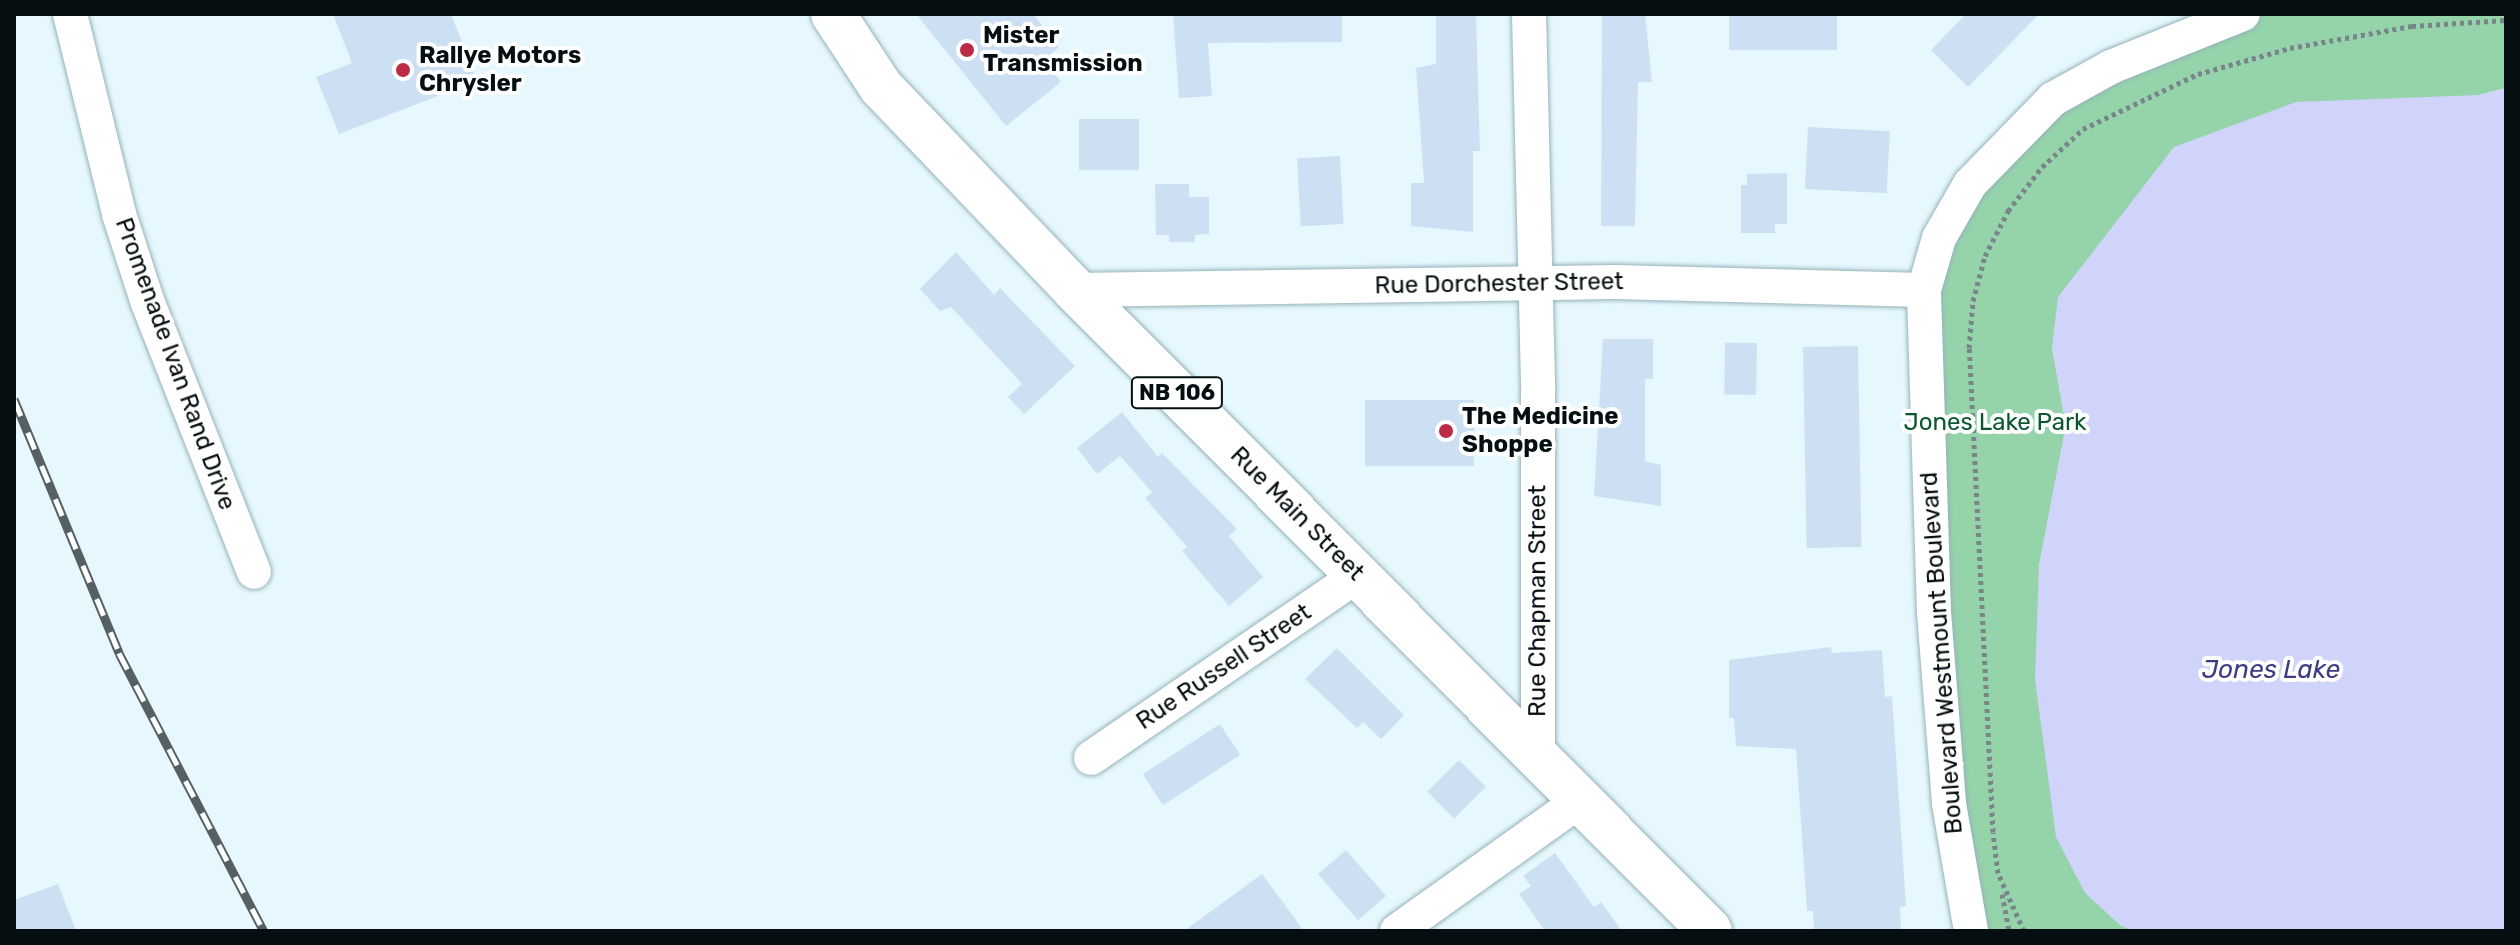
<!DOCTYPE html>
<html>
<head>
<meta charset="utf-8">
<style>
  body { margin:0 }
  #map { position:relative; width:2520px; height:945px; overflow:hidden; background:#e6f8fd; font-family:Rubik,sans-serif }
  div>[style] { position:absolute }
  .green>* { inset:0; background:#95d4aa }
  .water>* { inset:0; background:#d0d3fa }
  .building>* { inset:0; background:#cde0f3; transform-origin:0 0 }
  .path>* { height:5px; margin-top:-2.5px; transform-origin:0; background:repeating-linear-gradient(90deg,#788589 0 4px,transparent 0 8px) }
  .roads { filter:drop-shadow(0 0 2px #96b2ba) drop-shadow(0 0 2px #96b2ba) }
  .street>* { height:34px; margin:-17px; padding:0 17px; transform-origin:17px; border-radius:17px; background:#fff }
  .primary>* { height:44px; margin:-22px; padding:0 22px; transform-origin:22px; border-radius:22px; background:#fff }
  .rail>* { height:9px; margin-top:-4.5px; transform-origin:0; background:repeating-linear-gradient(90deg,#fff 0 18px,#546064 0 36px); box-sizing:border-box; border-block:2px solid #546064 }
  .dots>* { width:22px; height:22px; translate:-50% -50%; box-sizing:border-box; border:4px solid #fff; border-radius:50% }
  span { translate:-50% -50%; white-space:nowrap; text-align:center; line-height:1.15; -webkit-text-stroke:8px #fff; paint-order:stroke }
  .shield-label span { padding:2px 6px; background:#fff; border:2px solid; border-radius:6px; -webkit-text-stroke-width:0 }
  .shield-label { font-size:22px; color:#050e11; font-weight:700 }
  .poi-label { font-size:24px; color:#050e11; font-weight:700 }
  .left { translate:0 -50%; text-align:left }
  .street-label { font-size:24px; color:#050e11 }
  .park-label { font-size:24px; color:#0b5730 }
  .water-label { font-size:26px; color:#3e3b84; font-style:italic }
  .frame { position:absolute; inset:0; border:16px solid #050e11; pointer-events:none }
</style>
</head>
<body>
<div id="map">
  <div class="green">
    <i style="clip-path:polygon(2243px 14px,2506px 14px,2506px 88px,2479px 95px,2052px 347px,2066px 426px,2039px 566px,2120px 925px,2134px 931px,1971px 931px,1949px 803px,1939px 238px,2053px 99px)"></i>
  </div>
  <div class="water">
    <i style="clip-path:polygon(2506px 88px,2506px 931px,2134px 931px,2120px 925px,2085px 893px,2056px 837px,2035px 679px,2039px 566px,2066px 426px,2052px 347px,2058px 297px,2174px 147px,2296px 102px,2479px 95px)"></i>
  </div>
  <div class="building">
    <i style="clip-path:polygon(333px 14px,451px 14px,477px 81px,339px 134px,316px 77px,352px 63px)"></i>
    <i style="clip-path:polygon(916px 14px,1033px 14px,1059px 47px,1044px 60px,1061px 82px,1006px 126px)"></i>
    <i style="clip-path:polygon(1173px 14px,1342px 14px,1342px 42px,1208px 43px,1212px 96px,1179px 98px)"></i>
    <i style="clip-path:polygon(1436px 14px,1476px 14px,1480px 151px,1473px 151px,1473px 232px,1411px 226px,1411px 183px,1424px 183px,1416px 68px,1436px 64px)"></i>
    <i style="clip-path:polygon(1645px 14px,1652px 82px,1638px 82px,1635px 226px,1601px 226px,1602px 15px)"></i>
    <i style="left:1729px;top:14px;width:108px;height:36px"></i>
    <i style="clip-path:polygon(1966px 14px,2039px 14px,1968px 87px,1931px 50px)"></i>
    <i style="left:1079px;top:119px;width:60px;height:51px"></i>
    <i style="left:1808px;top:127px;width:82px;height:62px;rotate:3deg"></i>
    <i style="left:1340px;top:156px;width:68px;height:43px;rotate:87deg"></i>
    <i style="clip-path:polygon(1787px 173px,1787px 224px,1775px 224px,1775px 233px,1741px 233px,1741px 185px,1747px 185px,1747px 174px)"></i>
    <i style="clip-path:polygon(1155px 184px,1189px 184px,1189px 197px,1209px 197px,1209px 234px,1195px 235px,1195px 242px,1169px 242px,1169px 235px,1156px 235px)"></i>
    <i style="clip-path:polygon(956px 252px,994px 295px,1000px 288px,1075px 366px,1024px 414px,1008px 397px,1022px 384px,1014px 375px,951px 307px,940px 311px,920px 289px)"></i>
    <i style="clip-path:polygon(1603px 339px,1653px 339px,1653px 379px,1645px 379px,1645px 461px,1661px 465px,1661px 506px,1594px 496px)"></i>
    <i style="left:1757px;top:343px;width:52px;height:32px;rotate:91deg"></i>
    <i style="left:1858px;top:346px;width:201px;height:55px;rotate:89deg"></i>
    <i style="left:1365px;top:400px;width:109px;height:66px"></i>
    <i style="clip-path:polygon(1122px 412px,1158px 457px,1162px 453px,1237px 529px,1229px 536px,1263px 577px,1229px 606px,1182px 551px,1187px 547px,1145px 498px,1152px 492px,1120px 456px,1097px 474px,1077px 448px)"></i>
    <i style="clip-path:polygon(1831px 647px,1832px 653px,1882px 650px,1885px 697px,1892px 696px,1906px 906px,1900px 907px,1901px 931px,1814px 931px,1813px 911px,1807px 911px,1796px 749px,1736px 746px,1734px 718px,1729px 718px,1729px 660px)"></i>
    <i style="clip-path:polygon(1337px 648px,1404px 715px,1381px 739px,1363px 722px,1357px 728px,1305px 679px)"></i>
    <i style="left:1220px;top:724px;width:37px;height:92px;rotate:57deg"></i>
    <i style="left:1459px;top:760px;width:38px;height:45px;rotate:45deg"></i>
    <i style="left:1346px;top:850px;width:61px;height:37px;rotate:49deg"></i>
    <i style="clip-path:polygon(1555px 853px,1594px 907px,1601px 902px,1622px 931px,1545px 931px,1519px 894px,1531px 886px,1523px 876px)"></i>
    <i style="clip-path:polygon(1262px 874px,1304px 931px,1184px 931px)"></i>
    <i style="clip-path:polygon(58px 884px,76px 931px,14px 931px,14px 900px)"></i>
  </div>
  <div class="path">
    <i style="left:2002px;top:894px;width:38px;rotate:79deg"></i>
    <i style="left:2024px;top:931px;width:64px;rotate:-114.1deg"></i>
    <i style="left:1998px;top:873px;width:41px;rotate:-97deg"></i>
    <i style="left:1993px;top:832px;width:485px;rotate:-92.8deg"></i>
    <i style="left:1969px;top:348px;width:47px;rotate:-85.1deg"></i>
    <i style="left:1973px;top:301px;width:47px;rotate:-75.1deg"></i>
    <i style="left:1985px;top:256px;width:51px;rotate:-62.9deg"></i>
    <i style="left:2008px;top:211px;width:56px;rotate:-52.3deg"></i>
    <i style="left:2042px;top:167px;width:56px;rotate:-42.8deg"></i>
    <i style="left:2083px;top:129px;width:127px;rotate:-25.6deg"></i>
    <i style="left:2198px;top:74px;width:96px;rotate:-15.8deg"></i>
    <i style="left:2290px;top:48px;width:124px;rotate:-10.2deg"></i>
    <i style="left:2412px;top:26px;width:94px;rotate:-3.7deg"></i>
  </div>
  <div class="roads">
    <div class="street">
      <i style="left:70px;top:14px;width:206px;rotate:76.2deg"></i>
      <i style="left:119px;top:214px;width:94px;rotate:72deg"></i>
      <i style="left:148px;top:303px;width:289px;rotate:68.5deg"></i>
      <i style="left:1529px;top:14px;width:380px;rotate:88.6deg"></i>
      <i style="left:1538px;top:394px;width:363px;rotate:90deg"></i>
      <i style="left:1075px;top:290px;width:540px;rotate:-0.85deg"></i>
      <i style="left:1615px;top:282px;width:309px;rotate:1.5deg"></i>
      <i style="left:1091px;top:758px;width:324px;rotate:-34.4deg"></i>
      <i style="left:1397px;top:931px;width:224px;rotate:-35.5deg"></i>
      <i style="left:1971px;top:931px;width:130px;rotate:-99.8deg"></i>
      <i style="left:1949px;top:803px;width:192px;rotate:-94.5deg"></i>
      <i style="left:1934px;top:612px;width:322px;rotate:-91.8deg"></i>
      <i style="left:1924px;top:290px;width:54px;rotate:-73.9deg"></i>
      <i style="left:1939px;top:238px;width:62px;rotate:-60.1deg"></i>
      <i style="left:1970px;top:184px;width:119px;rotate:-45.7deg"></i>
      <i style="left:2053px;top:99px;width:66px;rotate:-28.9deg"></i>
      <i style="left:2111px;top:67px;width:142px;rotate:-21.9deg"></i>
    </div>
    <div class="primary">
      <i style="left:833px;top:14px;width:87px;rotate:56.7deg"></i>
      <i style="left:881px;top:87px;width:281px;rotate:46.3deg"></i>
      <i style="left:1075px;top:290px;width:902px;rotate:45.27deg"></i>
    </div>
  </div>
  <div class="rail">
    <i style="left:14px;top:399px;width:275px;rotate:67.5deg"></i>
    <i style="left:119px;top:653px;width:314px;rotate:62.5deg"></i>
  </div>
  <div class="dots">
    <i style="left:967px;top:50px;background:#bc2b46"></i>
    <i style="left:403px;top:70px;background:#bc2b46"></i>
    <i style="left:1446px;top:431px;background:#bc2b46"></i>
  </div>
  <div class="shield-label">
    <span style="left:1177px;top:393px">NB 106</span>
  </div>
  <div class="poi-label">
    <span class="left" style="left:983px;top:50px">Mister<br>Transmission</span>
    <span class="left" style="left:419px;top:70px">Rallye Motors<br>Chrysler</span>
    <span class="left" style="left:1462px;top:431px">The Medicine<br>Shoppe</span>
  </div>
  <div class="street-label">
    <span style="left:1499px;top:284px;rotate:-1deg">Rue Dorchester Street</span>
    <span style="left:175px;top:364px;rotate:70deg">Promenade Ivan Rand Drive</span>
    <span style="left:1297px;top:514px;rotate:45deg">Rue Main Street</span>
    <span style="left:1538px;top:601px;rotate:-90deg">Rue Chapman Street</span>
    <span style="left:1942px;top:653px;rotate:-94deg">Boulevard Westmount Boulevard</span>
    <span style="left:1224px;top:667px;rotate:-34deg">Rue Russell Street</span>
  </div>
  <div class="park-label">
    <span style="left:1995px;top:423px">Jones Lake Park</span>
  </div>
  <div class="water-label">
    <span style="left:2271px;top:670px">Jones Lake</span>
  </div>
  <div class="frame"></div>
</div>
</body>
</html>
